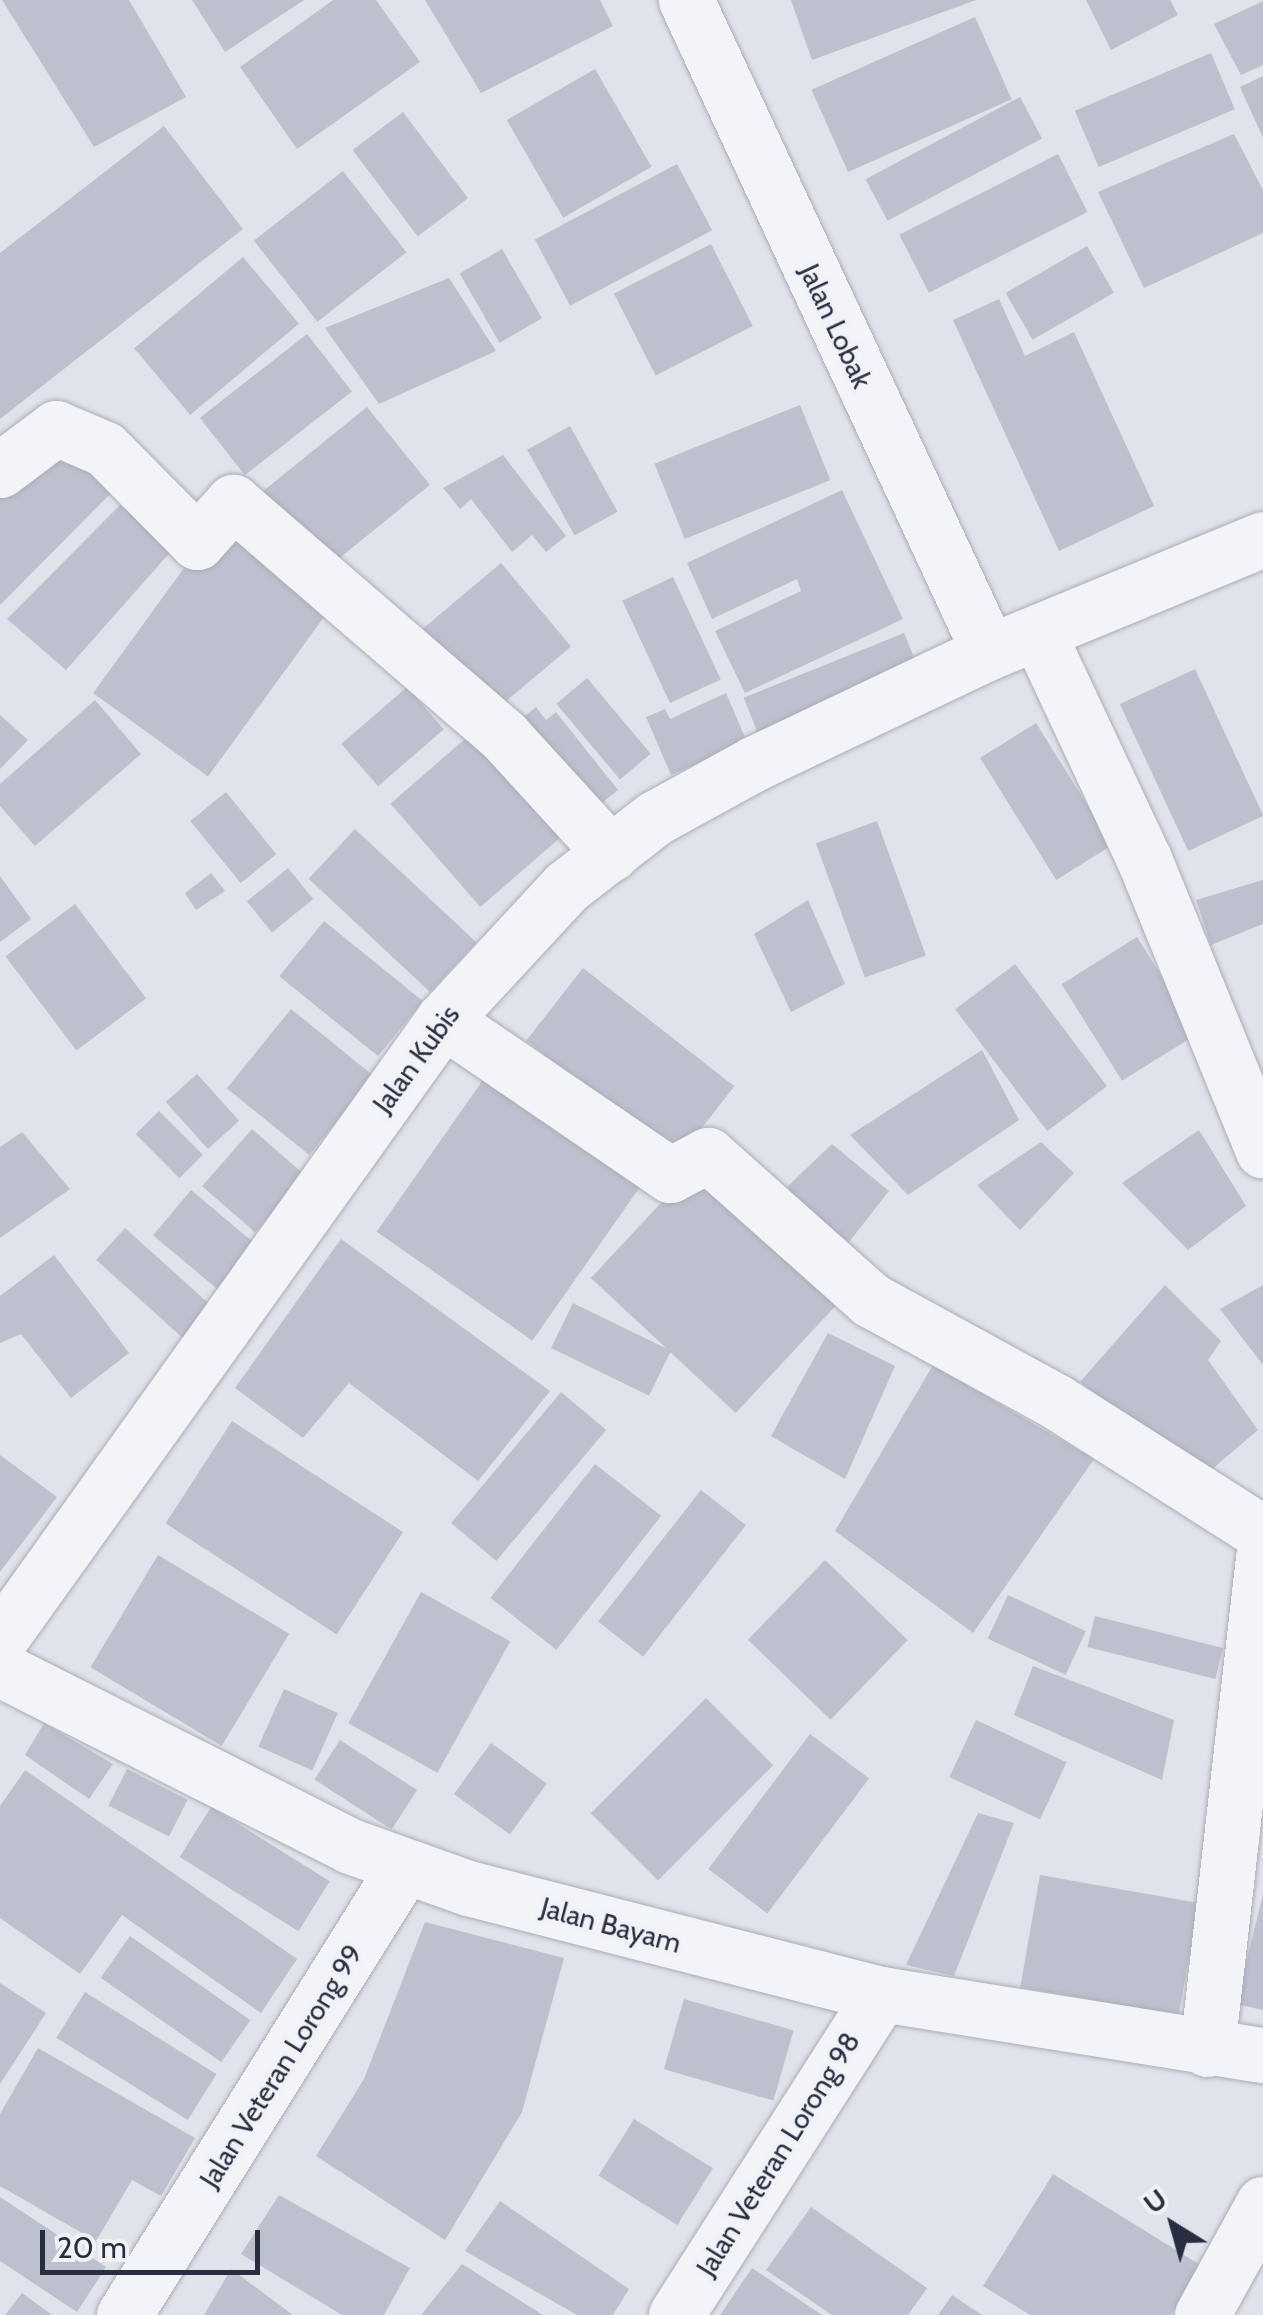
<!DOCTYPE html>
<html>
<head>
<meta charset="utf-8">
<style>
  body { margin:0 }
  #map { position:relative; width:1263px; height:2315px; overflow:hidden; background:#e0e3ea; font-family:Cabin,sans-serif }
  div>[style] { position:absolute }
  .building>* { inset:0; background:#bdc1cd; transform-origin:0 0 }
  .roads { filter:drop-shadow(0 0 2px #a9adb8) drop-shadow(0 0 2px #a9adb8) }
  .minor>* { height:55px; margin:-27.5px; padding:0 27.5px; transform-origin:27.5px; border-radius:27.5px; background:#f3f4f8 }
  span { translate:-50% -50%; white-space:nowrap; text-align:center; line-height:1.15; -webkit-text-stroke:8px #f0f2f7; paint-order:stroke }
  .street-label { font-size:28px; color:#282e42 }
  .north { position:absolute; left:1123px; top:2175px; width:100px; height:100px; -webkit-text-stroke:8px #f0f2f7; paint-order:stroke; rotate:323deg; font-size:28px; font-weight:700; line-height:40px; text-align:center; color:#282e42 }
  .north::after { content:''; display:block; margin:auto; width:35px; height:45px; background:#282e42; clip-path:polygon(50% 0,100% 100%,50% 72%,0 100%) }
  .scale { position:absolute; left:40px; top:2230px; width:220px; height:45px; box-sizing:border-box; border:5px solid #282e42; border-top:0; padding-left:12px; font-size:30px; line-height:35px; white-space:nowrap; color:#282e42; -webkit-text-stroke:8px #f0f2f7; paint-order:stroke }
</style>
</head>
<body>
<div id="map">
  <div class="building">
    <i style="clip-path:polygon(2px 0,129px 0,186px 97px,94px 147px)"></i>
    <i style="clip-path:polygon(192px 0,304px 0,225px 52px)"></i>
    <i style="clip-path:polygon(333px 0,376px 0,420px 62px,297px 149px,240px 67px)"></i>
    <i style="clip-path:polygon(425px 0,600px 0,613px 26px,481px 93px)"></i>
    <i style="clip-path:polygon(791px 0,976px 0,812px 60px)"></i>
    <i style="clip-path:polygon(1086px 0,1170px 0,1178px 15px,1111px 50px)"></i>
    <i style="clip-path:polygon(1263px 1px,1263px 65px,1241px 75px,1214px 24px)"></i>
    <i style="left:975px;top:17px;width:90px;height:179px;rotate:66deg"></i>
    <i style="left:1211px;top:53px;width:61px;height:148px;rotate:67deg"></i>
    <i style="left:595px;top:69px;width:113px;height:102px;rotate:60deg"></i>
    <i style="clip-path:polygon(1263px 76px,1263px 138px,1240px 87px)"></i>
    <i style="left:1020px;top:97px;width:47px;height:175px;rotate:62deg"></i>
    <i style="left:403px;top:112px;width:108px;height:63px;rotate:53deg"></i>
    <i style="clip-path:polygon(164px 126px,243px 229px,0 419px,0 253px)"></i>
    <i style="clip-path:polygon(1234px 134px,1263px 190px,1263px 233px,1144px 288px,1098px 192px)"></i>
    <i style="left:1058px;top:154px;width:65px;height:178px;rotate:63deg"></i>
    <i style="left:677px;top:164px;width:75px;height:161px;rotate:62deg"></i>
    <i style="left:343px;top:171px;width:103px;height:113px;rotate:52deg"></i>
    <i style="left:711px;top:244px;width:92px;height:109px;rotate:63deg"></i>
    <i style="left:1087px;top:246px;width:54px;height:94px;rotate:60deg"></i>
    <i style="left:502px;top:249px;width:80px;height:49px;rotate:60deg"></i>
    <i style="left:243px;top:257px;width:87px;height:142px;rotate:50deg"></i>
    <i style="clip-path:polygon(449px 278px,496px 351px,379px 404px,325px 328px)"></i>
    <i style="clip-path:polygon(999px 299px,1025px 356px,1074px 332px,1154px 506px,1059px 551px,953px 320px)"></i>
    <i style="left:307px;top:334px;width:73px;height:136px;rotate:52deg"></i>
    <i style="left:800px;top:405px;width:81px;height:157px;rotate:68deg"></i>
    <i style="left:367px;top:407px;width:100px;height:137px;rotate:51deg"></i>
    <i style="left:570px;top:426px;width:98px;height:49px;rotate:61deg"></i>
    <i style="clip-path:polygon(56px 438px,114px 490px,0 605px,0 496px)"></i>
    <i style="clip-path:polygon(503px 455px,566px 536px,546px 552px,532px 535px,512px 552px,471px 499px,460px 509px,443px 488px)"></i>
    <i style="clip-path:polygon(842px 490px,903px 619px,745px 693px,715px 631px,801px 591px,797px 579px,712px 619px,687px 563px)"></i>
    <i style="clip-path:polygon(120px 505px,174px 548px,66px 670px,7px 619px)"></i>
    <i style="left:216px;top:524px;width:142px;height:209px;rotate:36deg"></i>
    <i style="left:501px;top:563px;width:109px;height:103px;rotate:50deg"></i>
    <i style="left:673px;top:577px;width:113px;height:56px;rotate:65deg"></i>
    <i style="left:904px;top:633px;width:42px;height:173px;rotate:68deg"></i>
    <i style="left:1195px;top:669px;width:162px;height:83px;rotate:65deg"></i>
    <i style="left:587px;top:678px;width:99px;height:40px;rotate:50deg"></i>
    <i style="left:407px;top:687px;width:56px;height:87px;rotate:49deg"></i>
    <i style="clip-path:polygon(726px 693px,747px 742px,671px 775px,646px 717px,665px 709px,670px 719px)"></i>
    <i style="clip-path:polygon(95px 700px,141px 754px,35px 846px,0 806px,0 784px)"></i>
    <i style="clip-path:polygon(536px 707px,546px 720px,556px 712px,618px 790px,593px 810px,522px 718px)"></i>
    <i style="clip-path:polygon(0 715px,28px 740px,0 769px)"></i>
    <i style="left:1036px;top:723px;width:144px;height:66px;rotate:58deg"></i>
    <i style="left:481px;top:725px;width:137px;height:120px;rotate:49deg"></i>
    <i style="left:226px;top:792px;width:80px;height:46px;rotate:51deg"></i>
    <i style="left:877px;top:821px;width:143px;height:65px;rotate:70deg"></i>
    <i style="left:355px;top:829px;width:166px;height:68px;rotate:43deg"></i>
    <i style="left:288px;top:868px;width:40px;height:53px;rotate:51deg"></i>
    <i style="clip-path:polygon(211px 873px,225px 891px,196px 910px,185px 893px)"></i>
    <i style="clip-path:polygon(0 876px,31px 919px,0 942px)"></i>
    <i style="clip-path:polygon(1263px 880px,1263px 924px,1211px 945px,1196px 900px)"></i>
    <i style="clip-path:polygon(808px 900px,845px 984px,791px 1012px,754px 934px)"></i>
    <i style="left:75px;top:904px;width:118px;height:87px;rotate:53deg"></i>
    <i style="left:324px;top:921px;width:127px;height:71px;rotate:39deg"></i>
    <i style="left:1137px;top:937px;width:114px;height:89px;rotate:58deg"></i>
    <i style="left:1015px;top:964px;width:153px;height:75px;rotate:53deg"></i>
    <i style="left:583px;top:968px;width:192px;height:92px;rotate:38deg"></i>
    <i style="left:291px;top:1009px;width:106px;height:102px;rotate:39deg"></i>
    <i style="clip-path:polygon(982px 1050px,1019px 1120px,908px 1195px,850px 1135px)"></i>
    <i style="left:492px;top:1067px;width:190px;height:201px;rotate:35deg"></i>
    <i style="left:197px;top:1074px;width:63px;height:42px;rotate:48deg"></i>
    <i style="left:159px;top:1111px;width:62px;height:33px;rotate:45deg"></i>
    <i style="left:252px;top:1129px;width:70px;height:76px;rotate:41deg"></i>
    <i style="clip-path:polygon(1199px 1130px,1246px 1206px,1188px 1250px,1122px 1183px)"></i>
    <i style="clip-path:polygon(22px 1132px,70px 1189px,0 1238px,0 1147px)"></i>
    <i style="clip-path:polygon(1041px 1142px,1074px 1173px,1020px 1230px,977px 1185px)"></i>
    <i style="clip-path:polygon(832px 1144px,889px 1191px,831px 1265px,767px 1206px)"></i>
    <i style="left:700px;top:1161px;width:198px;height:160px;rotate:43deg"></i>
    <i style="left:191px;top:1190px;width:90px;height:59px;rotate:40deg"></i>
    <i style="left:125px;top:1228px;width:118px;height:43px;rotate:42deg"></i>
    <i style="clip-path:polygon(341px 1239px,550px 1391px,478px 1481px,349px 1383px,303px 1438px,235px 1388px)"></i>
    <i style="clip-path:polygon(54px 1255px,129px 1353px,71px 1398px,21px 1334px,0 1343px,0 1296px)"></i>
    <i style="clip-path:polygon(1165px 1285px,1221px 1341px,1208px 1360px,1258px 1430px,1204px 1476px,1080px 1382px)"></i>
    <i style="clip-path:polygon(1263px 1285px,1263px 1365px,1220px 1309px)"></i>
    <i style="left:573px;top:1303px;width:109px;height:50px;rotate:26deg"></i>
    <i style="clip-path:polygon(828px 1333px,895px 1366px,845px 1479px,771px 1436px)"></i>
    <i style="clip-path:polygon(933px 1365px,1094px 1459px,973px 1633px,835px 1531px)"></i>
    <i style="left:561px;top:1392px;width:59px;height:171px;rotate:40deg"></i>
    <i style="left:232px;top:1421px;width:204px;height:122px;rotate:33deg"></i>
    <i style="clip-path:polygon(0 1455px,57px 1497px,0 1572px)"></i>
    <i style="left:595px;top:1464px;width:84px;height:170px;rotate:38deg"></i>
    <i style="left:701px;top:1490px;width:57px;height:167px;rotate:38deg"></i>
    <i style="left:158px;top:1555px;width:153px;height:131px;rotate:31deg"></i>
    <i style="left:825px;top:1560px;width:115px;height:111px;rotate:44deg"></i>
    <i style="left:421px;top:1592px;width:102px;height:150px;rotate:29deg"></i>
    <i style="left:1008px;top:1595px;width:86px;height:48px;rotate:25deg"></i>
    <i style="left:1095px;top:1616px;width:132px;height:32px;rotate:14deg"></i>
    <i style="clip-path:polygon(1033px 1666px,1174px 1720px,1162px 1780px,1014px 1715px)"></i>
    <i style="left:284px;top:1689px;width:59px;height:63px;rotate:24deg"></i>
    <i style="left:706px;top:1698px;width:95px;height:163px;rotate:45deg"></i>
    <i style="left:976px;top:1720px;width:100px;height:63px;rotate:25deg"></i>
    <i style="clip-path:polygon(44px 1723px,113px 1764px,89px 1799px,25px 1755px)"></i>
    <i style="left:810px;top:1734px;width:74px;height:169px;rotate:37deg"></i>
    <i style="left:340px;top:1740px;width:92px;height:47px;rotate:33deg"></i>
    <i style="left:491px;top:1743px;width:69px;height:63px;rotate:36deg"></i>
    <i style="left:127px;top:1769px;width:68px;height:41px;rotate:27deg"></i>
    <i style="clip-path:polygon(25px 1770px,297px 1959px,261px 2013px,122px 1915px,80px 1974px,0 1918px,0 1806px)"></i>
    <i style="left:211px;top:1807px;width:140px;height:59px;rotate:32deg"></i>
    <i style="clip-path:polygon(978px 1813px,1014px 1823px,954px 1976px,906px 1965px)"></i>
    <i style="left:1040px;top:1875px;width:161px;height:114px;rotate:10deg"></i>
    <i style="clip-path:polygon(1263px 1894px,1263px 2010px,1236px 2004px)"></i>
    <i style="clip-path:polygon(425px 1922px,564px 1958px,522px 2112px,445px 2240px,316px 2156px,364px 2079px)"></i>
    <i style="left:130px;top:1936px;width:147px;height:51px;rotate:35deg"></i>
    <i style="clip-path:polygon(0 1983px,46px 2013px,0 2084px)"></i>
    <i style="left:85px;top:1992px;width:155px;height:54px;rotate:32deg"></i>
    <i style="left:684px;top:1999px;width:114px;height:73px;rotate:16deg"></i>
    <i style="clip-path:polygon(38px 2048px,195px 2138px,161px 2196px,132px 2180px,96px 2241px,0 2186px,0 2114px)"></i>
    <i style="left:634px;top:2119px;width:93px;height:67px;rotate:32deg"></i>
    <i style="clip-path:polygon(1053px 2174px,1202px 2266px,1171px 2315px,1030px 2315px,983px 2286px)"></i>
    <i style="clip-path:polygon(279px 2195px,410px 2268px,384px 2315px,342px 2315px,241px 2254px)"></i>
    <i style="clip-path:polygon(0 2197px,106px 2267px,77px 2312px,0 2261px)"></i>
    <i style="clip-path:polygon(500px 2201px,629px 2289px,613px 2315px,577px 2315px,465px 2251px)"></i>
    <i style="clip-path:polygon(811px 2207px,927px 2288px,908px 2315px,832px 2315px,766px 2270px)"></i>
    <i style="clip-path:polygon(462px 2264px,543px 2315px,421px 2315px)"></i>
    <i style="clip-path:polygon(752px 2268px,822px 2315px,720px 2315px)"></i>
    <i style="clip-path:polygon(231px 2269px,293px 2315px,204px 2315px)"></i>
    <i style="clip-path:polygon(22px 2293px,52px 2315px,5px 2315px)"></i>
    <i style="clip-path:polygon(952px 2295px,982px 2315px,938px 2315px)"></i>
  </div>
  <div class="roads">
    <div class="minor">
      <i style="left:686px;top:0;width:719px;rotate:65.07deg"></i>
      <i style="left:0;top:470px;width:70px;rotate:-36.9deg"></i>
      <i style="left:56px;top:428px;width:53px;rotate:23.2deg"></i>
      <i style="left:105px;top:449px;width:131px;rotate:45.3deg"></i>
      <i style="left:197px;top:542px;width:54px;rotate:-48deg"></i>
      <i style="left:233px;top:502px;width:358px;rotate:40.8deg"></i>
      <i style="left:504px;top:736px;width:159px;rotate:47.6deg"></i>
      <i style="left:1038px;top:633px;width:250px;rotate:64.9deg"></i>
      <i style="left:1144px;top:859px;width:315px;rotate:67.8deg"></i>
      <i style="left:443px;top:1020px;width:275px;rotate:34.3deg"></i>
      <i style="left:670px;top:1175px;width:43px;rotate:-27.8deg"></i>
      <i style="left:708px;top:1155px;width:218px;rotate:41.7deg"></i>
      <i style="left:871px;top:1300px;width:212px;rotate:28.7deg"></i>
      <i style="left:1057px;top:1402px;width:244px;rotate:32.5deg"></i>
      <i style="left:0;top:1639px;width:761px;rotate:-54.41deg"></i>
      <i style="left:443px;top:1020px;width:181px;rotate:-47.2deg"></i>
      <i style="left:566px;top:887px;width:113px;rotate:-37.8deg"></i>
      <i style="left:655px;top:818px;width:114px;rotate:-28.8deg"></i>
      <i style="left:755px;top:763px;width:259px;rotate:-25.4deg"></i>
      <i style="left:989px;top:652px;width:296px;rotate:-22.4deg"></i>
      <i style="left:0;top:1669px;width:392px;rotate:26.8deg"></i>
      <i style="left:350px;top:1846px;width:125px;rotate:19.6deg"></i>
      <i style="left:468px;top:1888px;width:426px;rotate:14.4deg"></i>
      <i style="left:881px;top:1994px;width:387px;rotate:9.1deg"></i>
      <i style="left:1207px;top:2049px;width:494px;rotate:-83.5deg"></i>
      <i style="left:124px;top:2315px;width:528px;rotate:-57.99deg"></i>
      <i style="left:676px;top:2315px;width:381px;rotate:-57.4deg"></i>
      <i style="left:1202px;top:2315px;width:127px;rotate:-61.2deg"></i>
    </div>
  </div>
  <div class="street-label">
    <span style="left:836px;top:326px;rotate:65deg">Jalan Lobak</span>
    <span style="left:416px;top:1059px;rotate:-54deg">Jalan Kubis</span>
    <span style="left:611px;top:1925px;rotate:15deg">Jalan Bayam</span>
    <span style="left:281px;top:2066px;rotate:-58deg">Jalan Veteran Lorong 99</span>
    <span style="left:778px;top:2154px;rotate:-58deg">Jalan Veteran Lorong 98</span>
  </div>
  <div class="north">U</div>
  <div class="scale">20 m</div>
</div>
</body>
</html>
